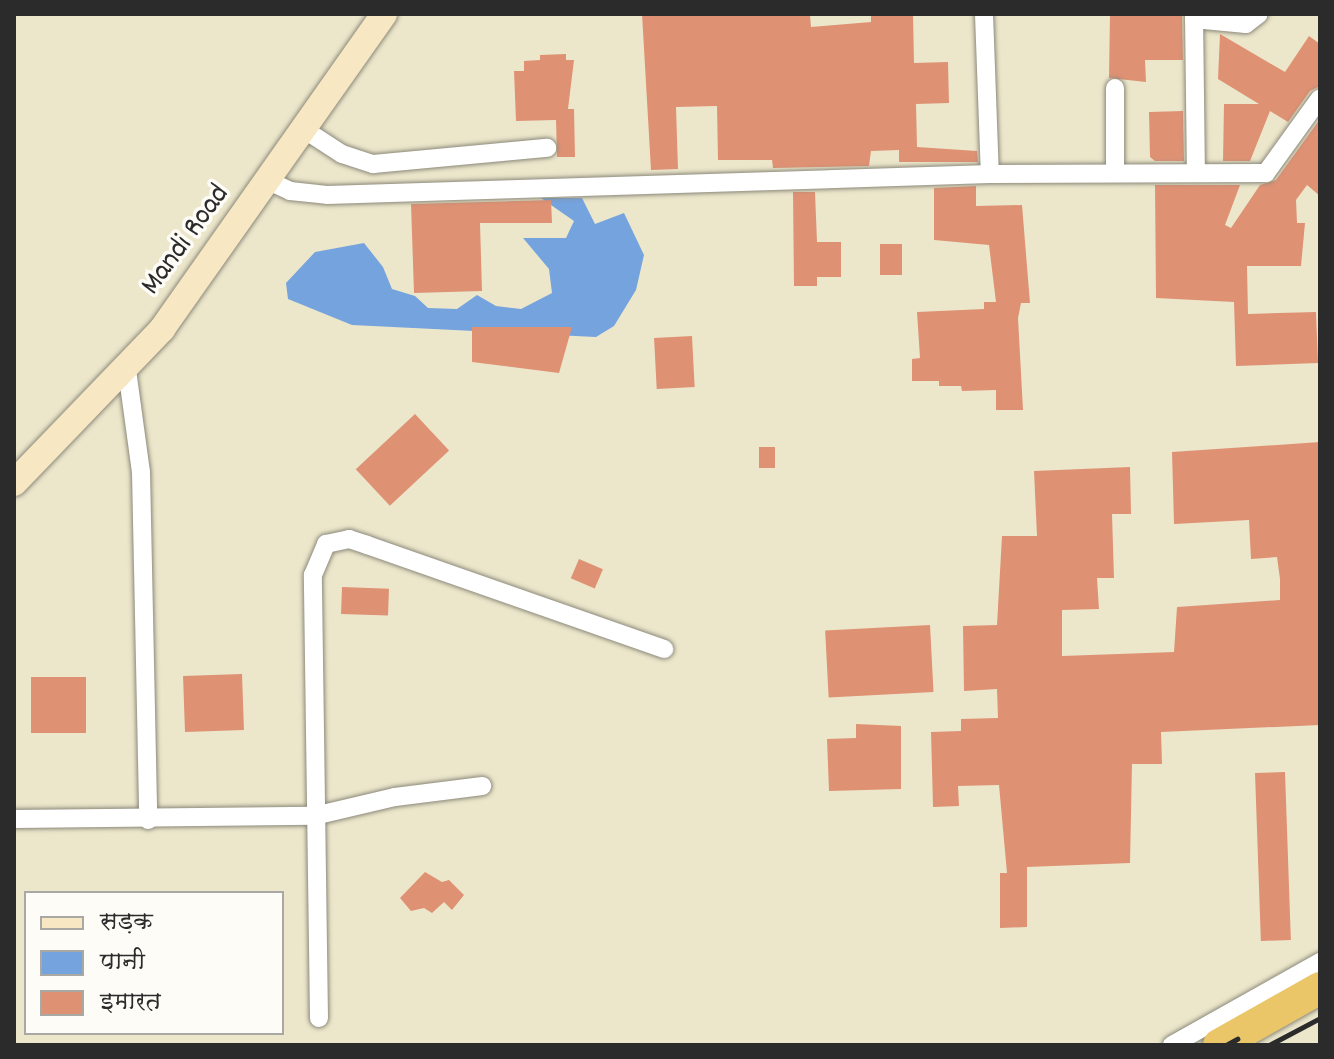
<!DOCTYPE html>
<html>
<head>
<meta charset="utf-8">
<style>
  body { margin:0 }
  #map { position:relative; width:1334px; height:1059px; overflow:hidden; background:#ece7cb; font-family:Dekko,"Playpen Sans Deva",sans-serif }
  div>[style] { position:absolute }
  .water>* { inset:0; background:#75a3de }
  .building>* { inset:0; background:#df9174; transform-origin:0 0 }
  .roads { filter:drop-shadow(0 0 2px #8c897b) drop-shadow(0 0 2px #8c897b) }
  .street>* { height:18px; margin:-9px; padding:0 9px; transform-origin:9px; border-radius:9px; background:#fff }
  .secondary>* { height:26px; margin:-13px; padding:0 13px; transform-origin:13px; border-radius:13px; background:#f7e8c3 }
  .highway>* { height:32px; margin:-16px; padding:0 16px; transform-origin:16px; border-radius:16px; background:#eac669 }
  .rail>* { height:5px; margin:-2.5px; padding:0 2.5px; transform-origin:2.5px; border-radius:2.5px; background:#2b2b2b }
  span { translate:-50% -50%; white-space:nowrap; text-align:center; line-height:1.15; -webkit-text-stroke:7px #fdfcf7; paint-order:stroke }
  .street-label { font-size:30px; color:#2b2b2b }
  .frame { position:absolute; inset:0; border:16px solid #2b2b2b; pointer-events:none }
  .legend { position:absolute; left:24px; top:891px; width:260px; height:144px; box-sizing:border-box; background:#fdfcf7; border:2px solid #a9a8a5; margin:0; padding:10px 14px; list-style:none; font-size:24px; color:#2b2b2b }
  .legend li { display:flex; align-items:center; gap:16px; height:40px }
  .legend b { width:40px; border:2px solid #a9a8a5 }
</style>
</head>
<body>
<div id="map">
  <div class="water">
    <i style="clip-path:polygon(541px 198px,582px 198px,595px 224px,624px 213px,644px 255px,636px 290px,614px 326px,596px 337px,352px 325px,288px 299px,286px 283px,315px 252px,364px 243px,383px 267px,392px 289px,415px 296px,428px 308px,457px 309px,477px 295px,496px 306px,521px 309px,552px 293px,549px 269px,523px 238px,566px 238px,574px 221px)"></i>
  </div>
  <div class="building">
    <i style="clip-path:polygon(642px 14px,810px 15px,811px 27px,871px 22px,871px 15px,913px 14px,914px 63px,948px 62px,949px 103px,916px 104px,917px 147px,977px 151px,978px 162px,899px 162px,899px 150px,871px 151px,869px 166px,773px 168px,772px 160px,718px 160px,717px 106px,676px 107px,678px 169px,651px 170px)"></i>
    <i style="clip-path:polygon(1110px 14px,1182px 14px,1183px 60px,1145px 60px,1146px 82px,1109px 78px)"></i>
    <i style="clip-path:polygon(1220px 34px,1285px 72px,1309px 36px,1320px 44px,1320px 86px,1310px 91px,1288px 122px,1270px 111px,1250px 161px,1223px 161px,1224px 104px,1259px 104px,1218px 79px)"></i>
    <i style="clip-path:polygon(566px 54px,566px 60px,574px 60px,568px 109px,574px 109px,575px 157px,557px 157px,556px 120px,516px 121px,514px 71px,524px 71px,524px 61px,540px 60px,540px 55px)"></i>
    <i style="clip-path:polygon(1183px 111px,1184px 161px,1155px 161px,1150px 157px,1149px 112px)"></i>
    <i style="clip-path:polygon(1320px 119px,1320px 196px,1307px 185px,1296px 200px,1297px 223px,1305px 223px,1301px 266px,1247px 266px,1248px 314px,1316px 312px,1318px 363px,1236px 366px,1234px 302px,1156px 298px,1155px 185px,1240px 185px,1225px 225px,1231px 228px,1260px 185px,1276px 180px)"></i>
    <i style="clip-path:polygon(976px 186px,976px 206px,1022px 205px,1030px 303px,1021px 303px,1018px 318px,1023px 410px,996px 410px,996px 390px,962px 391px,961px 386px,939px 386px,939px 381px,912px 381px,912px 359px,920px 358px,917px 312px,984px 309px,984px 302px,996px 302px,989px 245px,934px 240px,934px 188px)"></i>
    <i style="clip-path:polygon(793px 192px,815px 192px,817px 242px,841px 242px,841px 277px,817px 277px,817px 286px,794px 286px)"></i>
    <i style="clip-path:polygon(551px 200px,552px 223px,480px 223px,482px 291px,414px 293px,411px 204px)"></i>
    <i style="left:880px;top:244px;width:22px;height:31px"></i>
    <i style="clip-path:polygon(472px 327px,572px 327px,559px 373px,472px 362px)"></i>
    <i style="left:692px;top:336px;width:51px;height:38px;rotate:87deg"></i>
    <i style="left:415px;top:414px;width:50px;height:81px;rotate:47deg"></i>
    <i style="clip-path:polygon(1320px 442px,1320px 725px,1161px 732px,1162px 764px,1132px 764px,1130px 863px,1027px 867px,1027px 927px,1000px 928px,1000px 873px,1007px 873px,999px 785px,958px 786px,959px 806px,933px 807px,931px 732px,961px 731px,961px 719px,998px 718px,997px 689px,964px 691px,963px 626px,997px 625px,1002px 536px,1037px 536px,1034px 471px,1130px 467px,1131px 514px,1112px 514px,1114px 578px,1097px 578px,1099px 609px,1062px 610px,1062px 656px,1174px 652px,1177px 607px,1280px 600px,1280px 579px,1277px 557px,1251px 559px,1249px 520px,1174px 524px,1172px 452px)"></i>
    <i style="left:759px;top:447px;width:16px;height:21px"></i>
    <i style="left:579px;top:559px;width:26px;height:21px;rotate:23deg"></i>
    <i style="left:342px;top:587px;width:47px;height:27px;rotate:2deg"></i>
    <i style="left:930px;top:625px;width:67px;height:105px;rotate:87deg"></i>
    <i style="left:242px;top:674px;width:56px;height:59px;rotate:88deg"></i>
    <i style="left:31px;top:677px;width:55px;height:56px"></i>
    <i style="clip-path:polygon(856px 724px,901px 726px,901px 789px,829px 791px,827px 739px,856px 738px)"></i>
    <i style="left:1285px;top:772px;width:168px;height:30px;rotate:88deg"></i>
    <i style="clip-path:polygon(425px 872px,442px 882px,449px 880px,464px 895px,452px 910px,444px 902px,432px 913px,424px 908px,411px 911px,400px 898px)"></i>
  </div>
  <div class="roads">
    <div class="street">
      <i style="left:984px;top:14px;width:160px;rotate:87.9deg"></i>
      <i style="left:1194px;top:14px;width:157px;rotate:89.3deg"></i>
      <i style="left:1194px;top:19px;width:52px;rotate:5.5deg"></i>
      <i style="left:1246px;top:24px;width:16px;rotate:-38deg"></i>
      <i style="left:305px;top:130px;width:44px;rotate:33deg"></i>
      <i style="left:342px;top:154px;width:33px;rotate:18deg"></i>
      <i style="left:373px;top:164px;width:175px;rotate:-5.3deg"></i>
      <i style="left:1115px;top:172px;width:84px;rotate:-90deg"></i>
      <i style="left:271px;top:182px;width:21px;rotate:25deg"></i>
      <i style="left:290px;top:191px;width:37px;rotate:6deg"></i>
      <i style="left:327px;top:195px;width:663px;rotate:-1.81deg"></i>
      <i style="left:990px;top:174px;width:276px;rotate:-0.2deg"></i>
      <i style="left:1266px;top:173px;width:92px;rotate:-54.2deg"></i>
      <i style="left:127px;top:370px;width:103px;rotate:82.2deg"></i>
      <i style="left:141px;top:472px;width:348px;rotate:88.8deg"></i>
      <i style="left:14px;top:819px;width:300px;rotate:-0.6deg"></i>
      <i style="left:314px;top:816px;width:83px;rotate:-13.2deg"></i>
      <i style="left:395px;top:797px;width:88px;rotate:-7.2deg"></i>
      <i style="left:319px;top:1018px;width:443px;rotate:-90.8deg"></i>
      <i style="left:313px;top:575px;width:34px;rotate:-67deg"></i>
      <i style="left:326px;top:544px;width:24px;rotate:-12deg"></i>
      <i style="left:349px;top:539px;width:19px;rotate:18deg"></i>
      <i style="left:367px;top:545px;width:315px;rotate:19.3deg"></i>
      <i style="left:1172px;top:1045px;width:170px;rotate:-29.3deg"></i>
    </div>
    <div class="secondary">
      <i style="left:14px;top:483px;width:214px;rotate:-46.1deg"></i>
      <i style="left:162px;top:329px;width:385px;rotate:-54.8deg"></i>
    </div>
    <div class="highway">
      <i style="left:1219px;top:1045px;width:116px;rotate:-29.4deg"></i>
    </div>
  </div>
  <div class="rail">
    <i style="left:1226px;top:1045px;width:13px;rotate:-29deg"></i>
    <i style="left:1269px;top:1045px;width:58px;rotate:-27.9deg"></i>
  </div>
  <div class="street-label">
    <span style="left:187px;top:241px;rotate:-54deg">Mandi Road</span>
  </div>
  <div class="frame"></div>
  <ul class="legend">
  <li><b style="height:10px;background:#f7e8c3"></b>सड़क</li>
  <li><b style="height:22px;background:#75a3de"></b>पानी</li>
  <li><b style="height:22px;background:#df9174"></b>इमारत</li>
  </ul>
</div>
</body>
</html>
